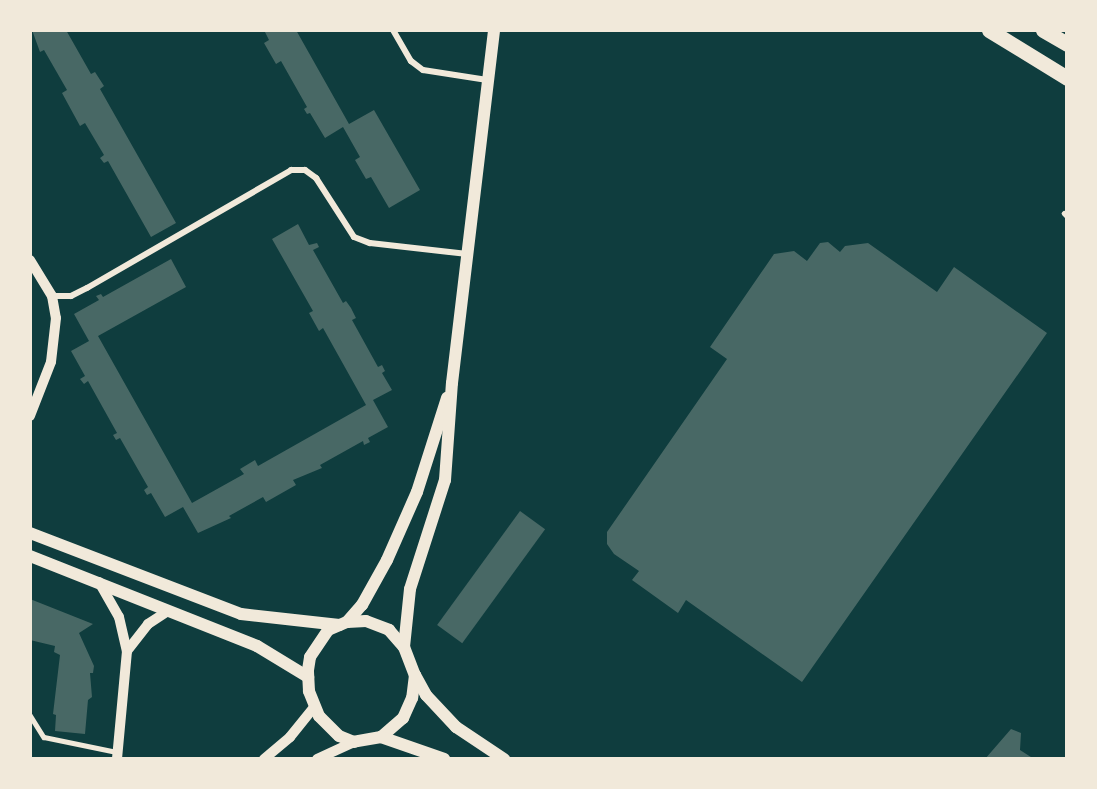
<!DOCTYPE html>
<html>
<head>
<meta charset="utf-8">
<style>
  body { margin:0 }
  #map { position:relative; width:1097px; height:789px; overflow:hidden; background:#0f3d3e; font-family:"Exo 2",sans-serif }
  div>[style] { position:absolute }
  .building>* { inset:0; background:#486865; transform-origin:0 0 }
  .service>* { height:4.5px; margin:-2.25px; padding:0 2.25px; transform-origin:2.25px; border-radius:2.25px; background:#f1e9da }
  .minor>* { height:6px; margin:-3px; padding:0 3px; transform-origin:3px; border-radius:3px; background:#f1e9da }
  .tertiary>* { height:10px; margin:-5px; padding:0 5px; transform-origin:5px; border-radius:5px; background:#f1e9da }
  .secondary>* { height:12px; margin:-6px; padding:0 6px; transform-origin:6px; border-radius:6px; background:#f1e9da }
  .primary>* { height:15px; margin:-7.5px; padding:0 7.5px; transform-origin:7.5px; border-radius:7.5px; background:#f1e9da }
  span { translate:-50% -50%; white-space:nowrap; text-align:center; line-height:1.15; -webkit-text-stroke:4.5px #f1e9da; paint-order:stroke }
  .frame { position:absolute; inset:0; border:32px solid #f1e9da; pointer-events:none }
</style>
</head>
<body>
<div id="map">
  <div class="building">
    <i style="clip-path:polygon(32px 30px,66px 30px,91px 74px,95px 72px,104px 86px,100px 89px,176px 223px,151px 237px,108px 161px,104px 163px,100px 158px,104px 155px,85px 123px,80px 126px,62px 93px,67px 90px,44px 50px,40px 52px)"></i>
    <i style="clip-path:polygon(264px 30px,296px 30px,349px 124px,374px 110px,420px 190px,389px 208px,371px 177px,366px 179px,355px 160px,360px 157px,343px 127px,325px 138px,310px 113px,307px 114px,304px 109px,307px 107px,281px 61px,276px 64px,264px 43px,269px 40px)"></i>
    <i style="clip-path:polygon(298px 224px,309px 245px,317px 243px,319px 247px,313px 250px,343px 303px,346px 301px,351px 308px,356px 318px,352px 320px,378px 367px,382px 365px,385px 371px,382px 373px,392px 390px,373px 400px,388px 427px,368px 438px,370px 442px,364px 445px,363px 441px,320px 465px,322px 468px,293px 480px,296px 485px,266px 502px,263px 497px,229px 516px,231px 518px,198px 533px,183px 507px,165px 517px,151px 493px,147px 495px,144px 490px,148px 487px,120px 438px,116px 440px,113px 435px,117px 433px,88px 381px,84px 384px,80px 379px,85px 376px,71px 351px,89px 341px,74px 314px,99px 300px,96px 296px,101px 294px,103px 297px,171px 259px,186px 287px,98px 336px,192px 503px,244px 474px,240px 469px,255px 460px,258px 466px,366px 405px,323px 328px,319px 331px,309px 313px,313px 311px,272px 239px)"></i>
    <i style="clip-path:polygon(828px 242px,840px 252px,845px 246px,868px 243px,937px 292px,954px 267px,1047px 333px,802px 682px,686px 600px,678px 613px,632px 580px,639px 571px,614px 554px,607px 544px,607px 532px,727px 359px,710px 347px,774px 254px,794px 251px,807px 261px,820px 243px)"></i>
    <i style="left:520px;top:511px;width:31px;height:141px;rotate:36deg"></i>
    <i style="clip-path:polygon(30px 599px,93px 624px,79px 633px,94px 666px,93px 673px,90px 673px,92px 697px,88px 700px,85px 734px,55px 731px,56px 715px,53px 714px,60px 655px,54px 652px,55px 646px,30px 640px)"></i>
    <i style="clip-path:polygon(1011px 729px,1021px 733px,1020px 750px,1034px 759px,985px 759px)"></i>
  </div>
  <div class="service">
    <i style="left:1064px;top:213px;width:4px;rotate:45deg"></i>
    <i style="left:30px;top:715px;width:26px;rotate:58deg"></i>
    <i style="left:44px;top:737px;width:75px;rotate:11.6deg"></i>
  </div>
  <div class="minor">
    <i style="left:393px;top:30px;width:36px;rotate:60deg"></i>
    <i style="left:411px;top:61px;width:15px;rotate:37deg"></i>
    <i style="left:423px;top:70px;width:65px;rotate:8.9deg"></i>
    <i style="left:52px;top:296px;width:19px"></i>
    <i style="left:71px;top:296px;width:18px;rotate:-27deg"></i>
    <i style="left:87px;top:288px;width:236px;rotate:-30deg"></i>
    <i style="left:291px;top:170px;width:14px"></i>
    <i style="left:305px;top:170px;width:14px;rotate:36deg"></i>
    <i style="left:316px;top:178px;width:70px;rotate:57.2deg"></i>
    <i style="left:354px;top:237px;width:17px;rotate:21deg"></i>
    <i style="left:370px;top:243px;width:98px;rotate:6.5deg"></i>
  </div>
  <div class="tertiary">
    <i style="left:30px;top:260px;width:42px;rotate:58.6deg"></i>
    <i style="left:52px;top:296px;width:22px;rotate:80deg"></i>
    <i style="left:56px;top:318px;width:44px;rotate:96.5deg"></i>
    <i style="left:51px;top:362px;width:58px;rotate:111.3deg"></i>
    <i style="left:99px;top:582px;width:40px;rotate:60.3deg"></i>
    <i style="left:119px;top:617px;width:35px;rotate:77deg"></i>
    <i style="left:127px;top:651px;width:108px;rotate:95.3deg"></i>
    <i style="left:127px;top:651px;width:34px;rotate:-52deg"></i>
    <i style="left:148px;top:624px;width:24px;rotate:-33deg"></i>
    <i style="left:264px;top:759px;width:34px;rotate:-40deg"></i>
    <i style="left:290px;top:737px;width:38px;rotate:-51deg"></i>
    <i style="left:317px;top:759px;width:41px;rotate:-24.7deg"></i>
  </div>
  <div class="secondary">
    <i style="left:30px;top:533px;width:226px;rotate:21deg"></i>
    <i style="left:241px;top:614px;width:99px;rotate:6.4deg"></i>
    <i style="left:30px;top:556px;width:244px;rotate:21.6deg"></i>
    <i style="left:257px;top:646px;width:60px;rotate:31.3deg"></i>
    <i style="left:366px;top:621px;width:25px;rotate:21deg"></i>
    <i style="left:389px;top:630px;width:23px;rotate:49deg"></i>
    <i style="left:404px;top:647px;width:30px;rotate:69deg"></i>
    <i style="left:415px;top:675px;width:23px;rotate:97deg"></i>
    <i style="left:412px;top:698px;width:22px;rotate:114deg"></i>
    <i style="left:403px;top:718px;width:29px;rotate:139deg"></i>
    <i style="left:381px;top:737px;width:27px;rotate:170deg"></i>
    <i style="left:354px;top:742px;width:16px;rotate:-158deg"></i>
    <i style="left:339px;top:736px;width:28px;rotate:-135deg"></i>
    <i style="left:319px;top:716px;width:27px;rotate:-112deg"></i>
    <i style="left:309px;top:691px;width:21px;rotate:-93deg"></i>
    <i style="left:308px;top:670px;width:13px;rotate:-81deg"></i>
    <i style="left:310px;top:657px;width:32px;rotate:-56deg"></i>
    <i style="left:328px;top:630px;width:21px;rotate:-23deg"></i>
    <i style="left:347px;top:622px;width:19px;rotate:-3deg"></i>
    <i style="left:347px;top:622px;width:23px;rotate:-49deg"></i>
    <i style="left:362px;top:605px;width:51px;rotate:-60.9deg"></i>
    <i style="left:387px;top:560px;width:74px;rotate:-66.2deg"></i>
    <i style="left:417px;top:492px;width:99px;rotate:-72.3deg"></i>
    <i style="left:404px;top:647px;width:58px;rotate:-84.1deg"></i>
    <i style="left:410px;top:589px;width:114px;rotate:-72.2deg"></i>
    <i style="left:445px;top:480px;width:97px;rotate:-85.9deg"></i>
    <i style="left:452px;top:383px;width:355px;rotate:-83.2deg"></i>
    <i style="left:415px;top:675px;width:23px;rotate:61deg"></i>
    <i style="left:426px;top:695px;width:44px;rotate:46.8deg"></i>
    <i style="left:456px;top:727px;width:58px;rotate:33.7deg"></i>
    <i style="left:381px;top:737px;width:67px;rotate:19.2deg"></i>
  </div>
  <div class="primary">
    <i style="left:989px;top:30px;width:92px;rotate:31.6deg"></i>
    <i style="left:1043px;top:30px;width:28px;rotate:30deg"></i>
  </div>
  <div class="frame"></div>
</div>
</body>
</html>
